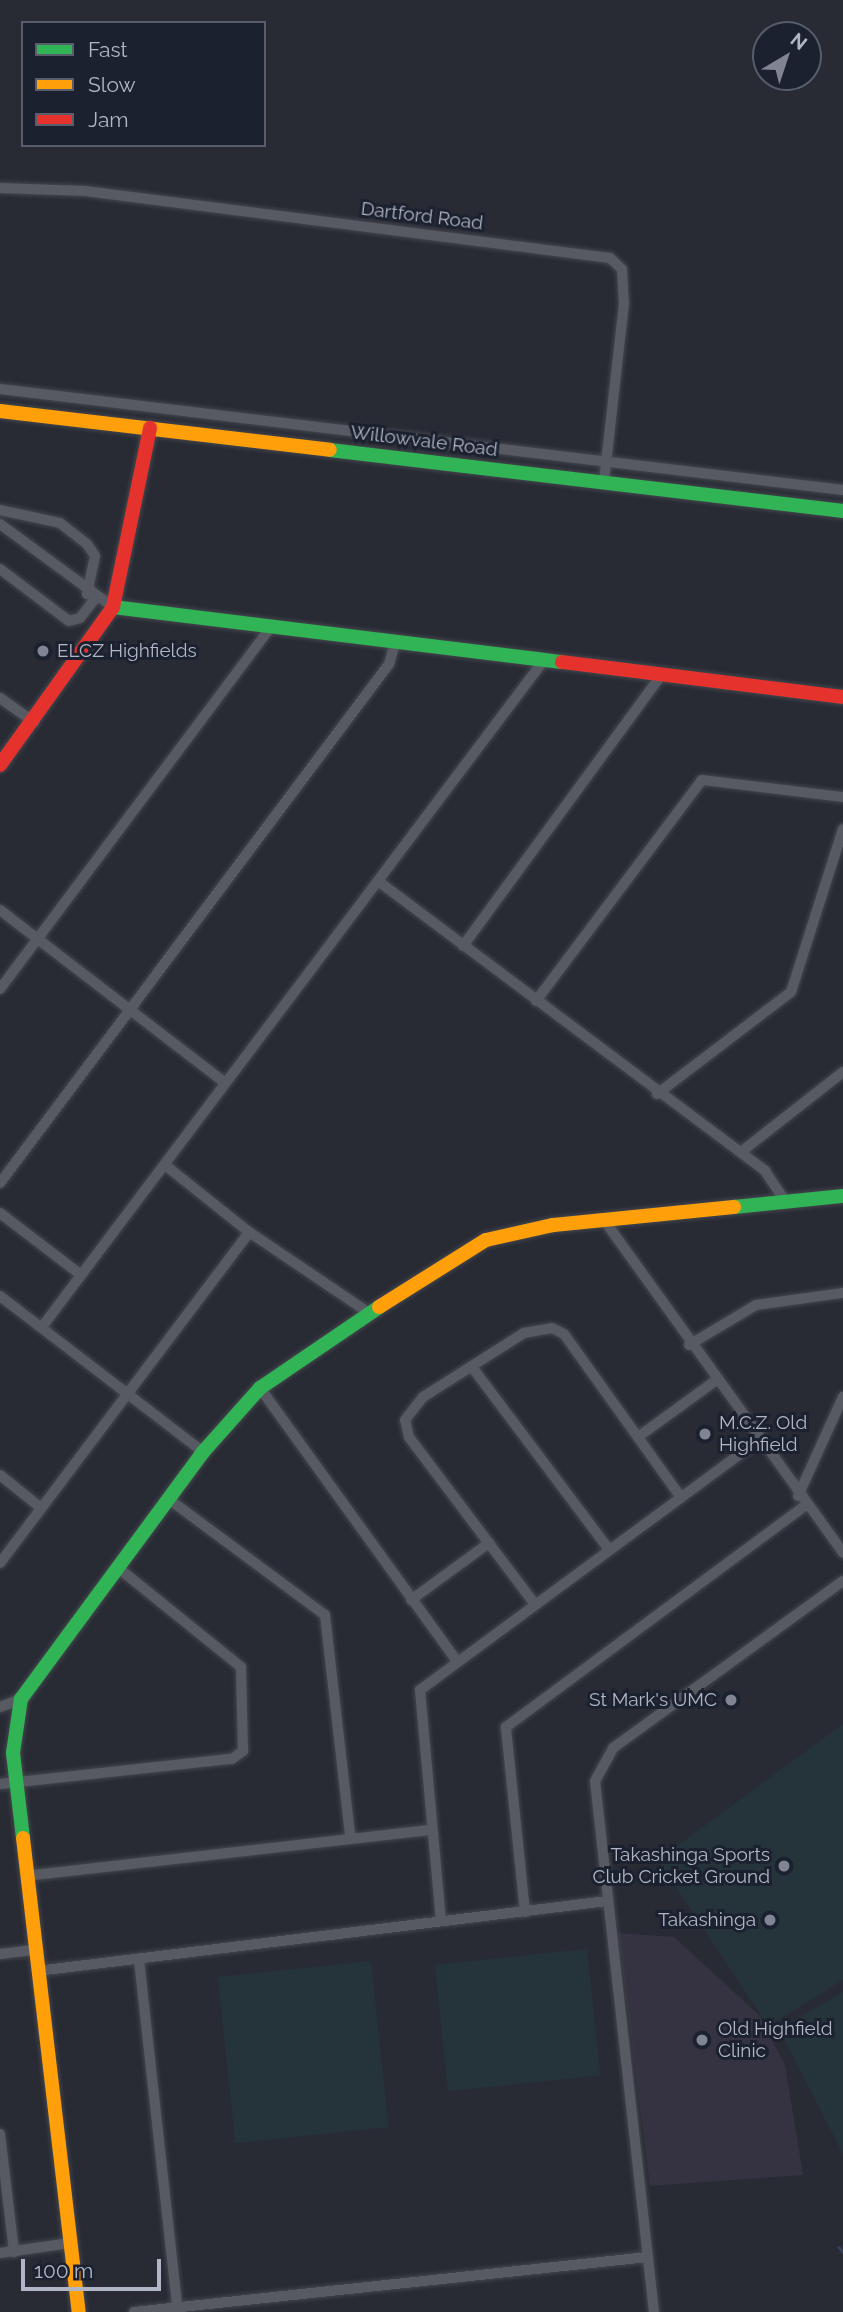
<!DOCTYPE html>
<html>
<head>
<meta charset="utf-8">
<style>
  body { margin:0 }
  #map { position:relative; width:843px; height:2312px; overflow:hidden; background:#282b34; font-family:Raleway,sans-serif }
  div>[style] { position:absolute }
  .medical>* { inset:0; background:#353341 }
  .green>* { inset:0; background:#25343a; transform-origin:0 0 }
  .stream>* { height:2.5px; margin:-1.25px; padding:0 1.25px; transform-origin:1.25px; border-radius:1.25px; background:#35405d }
  .roads { filter:drop-shadow(0 0 2px #44464d) drop-shadow(0 0 2px #44464d) }
  .street>* { height:10px; margin:-5px; padding:0 5px; transform-origin:5px; border-radius:5px; background:#575a63 }
  .fast>* { height:14px; margin:-7px; padding:0 7px; transform-origin:7px; border-radius:7px; background:#30b455 }
  .slow>* { height:14px; margin:-7px; padding:0 7px; transform-origin:7px; border-radius:7px; background:#ff9f0a }
  .jam>* { height:14px; margin:-7px; padding:0 7px; transform-origin:7px; border-radius:7px; background:#e5322d }
  .dots>* { width:19px; height:19px; translate:-50% -50%; box-sizing:border-box; border:4px solid #1b212f; border-radius:50% }
  span { translate:-50% -50%; white-space:nowrap; text-align:center; line-height:1.15; -webkit-text-stroke:6px #1b212f; paint-order:stroke }
  .street-label { font-size:19px; color:#b1b6c6 }
  .poi-label { font-size:19px; color:#b1b6c6 }
  .left { translate:0 -50%; text-align:left }
  .right { translate:-100% -50%; text-align:right }
  .legend { position:absolute; left:21px; top:21px; width:245px; height:126px; box-sizing:border-box; background:#1b212f; border:2px solid #575d6b; margin:0; padding:9px 12px; list-style:none; font-size:21px; color:#b1b6c6 }
  .legend li { display:flex; align-items:center; gap:14px; height:35px }
  .legend b { width:35px; border:2px solid #575d6b }
  .north { position:absolute; left:752px; top:21px; width:70px; height:70px; box-sizing:border-box; background:#1b212f; border:2px solid #575d6b; border-radius:50%; rotate:39deg; font-size:19px; font-weight:700; line-height:28px; text-align:center; color:#b1b6c6 }
  .north::after { content:''; display:block; margin:auto; width:24px; height:32px; background:#818593; clip-path:polygon(50% 0,100% 100%,50% 72%,0 100%) }
  .scale { position:absolute; left:21px; top:2259px; width:140px; height:32px; box-sizing:border-box; border:4px solid #b1b6c6; border-top:0; padding-left:9px; font-size:21px; line-height:24px; white-space:nowrap; color:#b1b6c6; -webkit-text-stroke:5px #1b212f; paint-order:stroke }
</style>
</head>
<body>
<div id="map">
  <div class="medical">
    <i style="clip-path:polygon(618px 1933px,674px 1937px,759px 2015px,785px 2065px,803px 2175px,650px 2186px)"></i>
  </div>
  <div class="green">
    <i style="clip-path:polygon(843px 1724px,843px 1980px,768px 2026px,658px 1860px)"></i>
    <i style="left:587px;top:1949px;width:127px;height:153px;rotate:84deg"></i>
    <i style="left:371px;top:1961px;width:167px;height:154px;rotate:84deg"></i>
    <i style="clip-path:polygon(843px 1992px,843px 2154px,779px 2029px)"></i>
  </div>
  <div class="stream">
    <i style="left:839px;top:2247px;width:6px;rotate:51deg"></i>
  </div>
  <div class="roads">
    <div class="street">
      <i style="left:0;top:188px;width:85px;rotate:2deg"></i>
      <i style="left:85px;top:191px;width:529px;rotate:7.27deg"></i>
      <i style="left:610px;top:258px;width:16px;rotate:43deg"></i>
      <i style="left:622px;top:269px;width:34px;rotate:87deg"></i>
      <i style="left:624px;top:303px;width:180px;rotate:96.4deg"></i>
      <i style="left:0;top:389px;width:849px;rotate:6.83deg"></i>
      <i style="left:0;top:510px;width:61px;rotate:12.2deg"></i>
      <i style="left:60px;top:523px;width:34px;rotate:38deg"></i>
      <i style="left:87px;top:544px;width:14px;rotate:56deg"></i>
      <i style="left:95px;top:556px;width:39px;rotate:102deg"></i>
      <i style="left:0;top:524px;width:140px;rotate:36.3deg"></i>
      <i style="left:0;top:569px;width:86px;rotate:37deg"></i>
      <i style="left:69px;top:621px;width:11px;rotate:-15deg"></i>
      <i style="left:80px;top:618px;width:24px;rotate:-52deg"></i>
      <i style="left:0;top:698px;width:42px;rotate:35.2deg"></i>
      <i style="left:378px;top:881px;width:484px;rotate:36.8deg"></i>
      <i style="left:765px;top:1171px;width:36px;rotate:56deg"></i>
      <i style="left:0;top:910px;width:282px;rotate:37.5deg"></i>
      <i style="left:463px;top:946px;width:337px;rotate:-53.8deg"></i>
      <i style="left:0;top:989px;width:451px;rotate:-53.2deg"></i>
      <i style="left:536px;top:1001px;width:276px;rotate:-53.1deg"></i>
      <i style="left:702px;top:780px;width:142px;rotate:6.9deg"></i>
      <i style="left:657px;top:1094px;width:168px;rotate:-37.3deg"></i>
      <i style="left:791px;top:992px;width:171px;rotate:-72.3deg"></i>
      <i style="left:741px;top:1152px;width:130px;rotate:-38.1deg"></i>
      <i style="left:165px;top:1165px;width:107px;rotate:38.6deg"></i>
      <i style="left:249px;top:1232px;width:145px;rotate:34deg"></i>
      <i style="left:0;top:1183px;width:649px;rotate:-53.15deg"></i>
      <i style="left:389px;top:664px;width:25px;rotate:-74deg"></i>
      <i style="left:0;top:1213px;width:102px;rotate:37.4deg"></i>
      <i style="left:604px;top:1220px;width:410px;rotate:54.3deg"></i>
      <i style="left:0;top:1296px;width:256px;rotate:37.5deg"></i>
      <i style="left:42px;top:1327px;width:835px;rotate:-53.03deg"></i>
      <i style="left:689px;top:1345px;width:78px;rotate:-30.8deg"></i>
      <i style="left:756px;top:1305px;width:88px;rotate:-7.9deg"></i>
      <i style="left:472px;top:1367px;width:226px;rotate:53.1deg"></i>
      <i style="left:260px;top:1388px;width:335px;rotate:54.2deg"></i>
      <i style="left:638px;top:1437px;width:95px;rotate:-36deg"></i>
      <i style="left:0;top:1475px;width:53px;rotate:38.8deg"></i>
      <i style="left:798px;top:1496px;width:109px;rotate:-65.6deg"></i>
      <i style="left:170px;top:1500px;width:193px;rotate:36.6deg"></i>
      <i style="left:325px;top:1615px;width:222px;rotate:83.5deg"></i>
      <i style="left:0;top:1563px;width:414px;rotate:-53deg"></i>
      <i style="left:411px;top:1600px;width:97px;rotate:-36.2deg"></i>
      <i style="left:534px;top:1603px;width:208px;rotate:-127deg"></i>
      <i style="left:409px;top:1437px;width:17px;rotate:-103deg"></i>
      <i style="left:405px;top:1420px;width:29px;rotate:-52deg"></i>
      <i style="left:423px;top:1397px;width:120px;rotate:-32.4deg"></i>
      <i style="left:524px;top:1333px;width:28px;rotate:-10deg"></i>
      <i style="left:552px;top:1328px;width:13px;rotate:27deg"></i>
      <i style="left:564px;top:1334px;width:199px;rotate:54.4deg"></i>
      <i style="left:0;top:1707px;width:22px;rotate:-21deg"></i>
      <i style="left:0;top:1784px;width:233px;rotate:-6.2deg"></i>
      <i style="left:232px;top:1759px;width:14px;rotate:-36deg"></i>
      <i style="left:243px;top:1751px;width:84px;rotate:-91.4deg"></i>
      <i style="left:241px;top:1667px;width:159px;rotate:-141.1deg"></i>
      <i style="left:26px;top:1876px;width:408px;rotate:-6.5deg"></i>
      <i style="left:525px;top:1912px;width:186px;rotate:-95.9deg"></i>
      <i style="left:506px;top:1727px;width:372px;rotate:-36.5deg"></i>
      <i style="left:441px;top:1921px;width:232px;rotate:-95.2deg"></i>
      <i style="left:420px;top:1690px;width:420px;rotate:-36.4deg"></i>
      <i style="left:0;top:1954px;width:33px;rotate:-7deg"></i>
      <i style="left:139px;top:1960px;width:348px;rotate:83.7deg"></i>
      <i style="left:37px;top:1971px;width:574px;rotate:-7deg"></i>
      <i style="left:0;top:2134px;width:119px;rotate:83.2deg"></i>
      <i style="left:0;top:2253px;width:71px;rotate:-8.1deg"></i>
      <i style="left:134px;top:2312px;width:517px;rotate:-6.11deg"></i>
      <i style="left:654px;top:2312px;width:534px;rotate:-96.34deg"></i>
      <i style="left:595px;top:1781px;width:38px;rotate:-61deg"></i>
      <i style="left:613px;top:1748px;width:284px;rotate:-36deg"></i>
    </div>
    <div class="fast">
      <i style="left:330px;top:450px;width:517px;rotate:6.78deg"></i>
      <i style="left:113px;top:607px;width:452px;rotate:7deg"></i>
      <i style="left:734px;top:1207px;width:110px;rotate:-5.8deg"></i>
      <i style="left:23px;top:1838px;width:86px;rotate:-96.7deg"></i>
      <i style="left:13px;top:1753px;width:55px;rotate:-81.6deg"></i>
      <i style="left:21px;top:1699px;width:307px;rotate:-53.6deg"></i>
      <i style="left:203px;top:1452px;width:86px;rotate:-48.3deg"></i>
      <i style="left:260px;top:1388px;width:144px;rotate:-34.2deg"></i>
    </div>
    <div class="slow">
      <i style="left:0;top:411px;width:332px;rotate:6.7deg"></i>
      <i style="left:379px;top:1307px;width:126px;rotate:-32.1deg"></i>
      <i style="left:486px;top:1240px;width:69px;rotate:-12.6deg"></i>
      <i style="left:553px;top:1225px;width:182px;rotate:-5.7deg"></i>
      <i style="left:23px;top:1838px;width:477px;rotate:83.3deg"></i>
    </div>
    <div class="jam">
      <i style="left:562px;top:662px;width:283px;rotate:7.1deg"></i>
      <i style="left:0;top:765px;width:194px;rotate:-54.4deg"></i>
      <i style="left:113px;top:607px;width:183px;rotate:-78.3deg"></i>
    </div>
  </div>
  <div class="dots">
    <i style="left:43px;top:651px;background:#818593"></i>
    <i style="left:705px;top:1434px;background:#818593"></i>
    <i style="left:731px;top:1700px;background:#818593"></i>
    <i style="left:784px;top:1866px;background:#818593"></i>
    <i style="left:770px;top:1920px;background:#818593"></i>
    <i style="left:702px;top:2040px;background:#818593"></i>
  </div>
  <div class="street-label">
    <span style="left:422px;top:216px;rotate:7deg">Dartford Road</span>
    <span style="left:424px;top:441px;rotate:7deg">Willowvale Road</span>
  </div>
  <div class="poi-label">
    <span class="left" style="left:57px;top:651px">ELCZ Highfields</span>
    <span class="left" style="left:719px;top:1434px">M.C.Z. Old<br>Highfield</span>
    <span class="right" style="left:717px;top:1700px">St Mark's UMC</span>
    <span class="right" style="left:770px;top:1866px">Takashinga Sports<br>Club Cricket Ground</span>
    <span class="right" style="left:756px;top:1920px">Takashinga</span>
    <span class="left" style="left:718px;top:2040px">Old Highfield<br>Clinic</span>
  </div>
  <ul class="legend">
  <li><b style="height:9px;background:#30b455"></b>Fast</li>
  <li><b style="height:9px;background:#ff9f0a"></b>Slow</li>
  <li><b style="height:9px;background:#e5322d"></b>Jam</li>
  </ul>
  <div class="north">N</div>
  <div class="scale">100 m</div>
</div>
</body>
</html>
